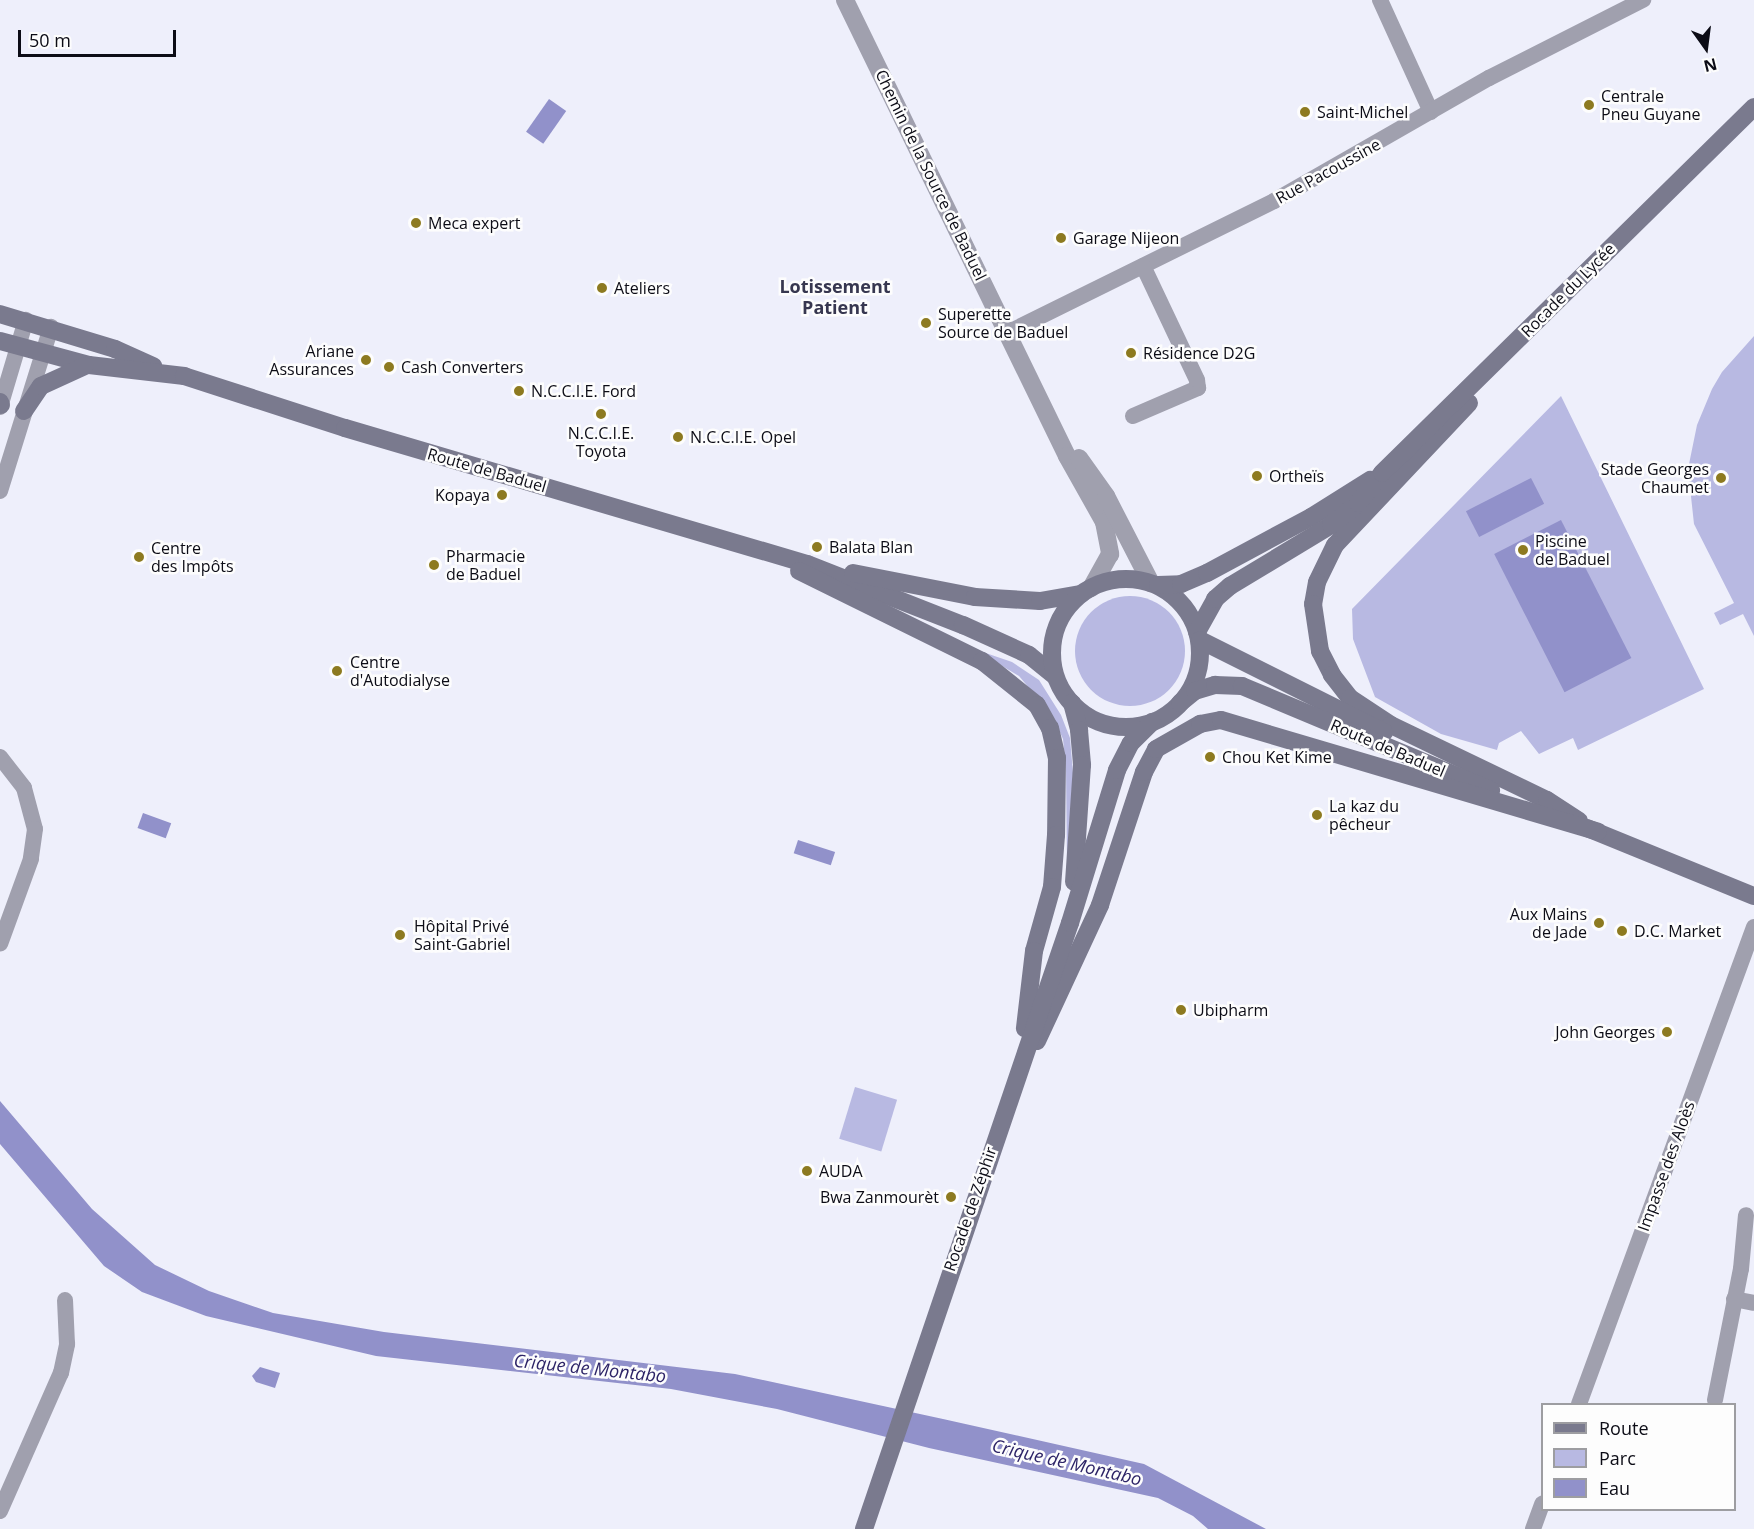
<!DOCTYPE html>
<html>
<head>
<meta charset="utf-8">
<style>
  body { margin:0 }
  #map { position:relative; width:1754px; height:1529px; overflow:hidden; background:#eeeffb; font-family:"Open Sans",sans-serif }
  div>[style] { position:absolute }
  .green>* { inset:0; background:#b8b9e2; transform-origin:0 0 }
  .round { border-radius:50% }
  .water>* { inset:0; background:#9191ca; transform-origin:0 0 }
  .minor>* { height:16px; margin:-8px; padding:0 8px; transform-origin:8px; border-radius:8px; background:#a0a0ae }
  .tertiary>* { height:18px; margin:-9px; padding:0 9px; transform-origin:9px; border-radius:9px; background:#a0a0ae }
  .secondary>* { height:18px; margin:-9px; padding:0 9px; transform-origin:9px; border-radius:9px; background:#7a7a8e }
  .secondary>.ring { margin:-9px; padding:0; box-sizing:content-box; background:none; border:18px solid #7a7a8e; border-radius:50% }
  .dots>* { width:16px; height:16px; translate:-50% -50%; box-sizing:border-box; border:3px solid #fdfdfd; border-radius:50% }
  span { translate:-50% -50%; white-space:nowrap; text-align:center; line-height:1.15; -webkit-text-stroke:5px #fdfdfd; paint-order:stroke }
  .poi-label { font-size:16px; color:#0c0c16 }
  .left { translate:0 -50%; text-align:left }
  .right { translate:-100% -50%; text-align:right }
  .street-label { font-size:16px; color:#0c0c16 }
  .neighbourhood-label { font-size:18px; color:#373750; font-weight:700 }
  .water-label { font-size:18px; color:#2d2467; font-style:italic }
  .legend { position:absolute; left:1541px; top:1403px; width:195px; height:108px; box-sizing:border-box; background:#fdfdfd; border:2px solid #9d9da1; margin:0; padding:8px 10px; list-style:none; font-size:18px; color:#0c0c16 }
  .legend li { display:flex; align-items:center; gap:12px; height:30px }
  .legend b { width:30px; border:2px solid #9d9da1 }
  .north { position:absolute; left:1676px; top:18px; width:60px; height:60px; -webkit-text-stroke:4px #fdfdfd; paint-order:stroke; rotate:166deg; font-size:16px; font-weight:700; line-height:24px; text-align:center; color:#0c0c16 }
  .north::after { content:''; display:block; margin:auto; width:21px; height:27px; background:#0c0c16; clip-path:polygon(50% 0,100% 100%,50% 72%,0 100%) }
  .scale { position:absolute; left:18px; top:30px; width:158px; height:27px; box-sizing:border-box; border:3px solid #0c0c16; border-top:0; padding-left:8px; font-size:18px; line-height:21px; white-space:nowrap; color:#0c0c16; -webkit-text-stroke:4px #fdfdfd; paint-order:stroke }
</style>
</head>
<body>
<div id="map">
  <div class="green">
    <i style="clip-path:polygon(1754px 336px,1754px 636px,1743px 614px,1720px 625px,1714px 613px,1734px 603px,1694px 524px,1688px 469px,1697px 425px,1712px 389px,1722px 372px)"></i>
    <i style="clip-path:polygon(1561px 396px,1704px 689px,1578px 750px,1573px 738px,1539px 754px,1521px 731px,1499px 743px,1497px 750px,1441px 734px,1375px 697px,1353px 639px,1352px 609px)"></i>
    <i class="round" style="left:1075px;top:596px;width:110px;height:110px"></i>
    <i style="clip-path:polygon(974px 649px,1012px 662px,1039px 680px,1061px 715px,1070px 738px,1073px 773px,1067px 865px,1066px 769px,1063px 739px,1052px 715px,1019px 676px)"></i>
    <i style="left:855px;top:1087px;width:44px;height:54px;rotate:17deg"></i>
  </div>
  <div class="water">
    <i style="left:549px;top:99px;width:21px;height:40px;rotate:35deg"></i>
    <i style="left:1531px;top:478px;width:29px;height:73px;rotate:63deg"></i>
    <i style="left:1561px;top:520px;width:155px;height:75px;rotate:63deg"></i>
    <i style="left:143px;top:813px;width:30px;height:16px;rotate:20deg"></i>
    <i style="left:798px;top:840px;width:39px;height:14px;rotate:18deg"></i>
    <i style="clip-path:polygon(0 1101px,92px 1209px,155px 1265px,209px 1291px,273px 1313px,384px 1332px,735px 1374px,943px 1419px,1144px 1464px,1266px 1529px,1208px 1529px,1193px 1516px,1158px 1498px,929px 1448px,777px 1409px,671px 1389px,376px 1356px,206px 1316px,142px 1292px,104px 1266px,0 1144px)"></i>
    <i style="clip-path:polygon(260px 1367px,280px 1373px,275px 1388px,256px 1382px,252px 1376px)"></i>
  </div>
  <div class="minor">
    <i style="left:1380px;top:0;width:123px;rotate:65.5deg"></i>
    <i style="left:1009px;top:332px;width:296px;rotate:-26.3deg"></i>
    <i style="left:1274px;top:201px;width:248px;rotate:-29.8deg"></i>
    <i style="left:1489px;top:78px;width:173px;rotate:-26.9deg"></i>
    <i style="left:0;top:407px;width:91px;rotate:-73.4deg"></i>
    <i style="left:1133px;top:416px;width:71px;rotate:-23.3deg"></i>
    <i style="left:1198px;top:388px;width:8px;rotate:-97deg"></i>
    <i style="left:1197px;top:380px;width:126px;rotate:-115.3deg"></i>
    <i style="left:0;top:491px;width:172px;rotate:-72.7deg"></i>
    <i style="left:0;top:757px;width:39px;rotate:52deg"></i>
    <i style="left:24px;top:788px;width:42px;rotate:75deg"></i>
    <i style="left:35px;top:829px;width:30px;rotate:98deg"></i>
    <i style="left:31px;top:859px;width:90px;rotate:110deg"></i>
    <i style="left:1734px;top:1299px;width:20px;rotate:11deg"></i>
    <i style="left:1715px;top:1400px;width:134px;rotate:-78.8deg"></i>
    <i style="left:1741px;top:1269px;width:54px;rotate:-84.7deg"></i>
    <i style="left:1579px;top:1404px;width:508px;rotate:-69.85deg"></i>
    <i style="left:0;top:1511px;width:151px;rotate:-66.2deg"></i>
    <i style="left:61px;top:1373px;width:30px;rotate:-78deg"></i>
    <i style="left:67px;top:1344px;width:44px;rotate:-92.6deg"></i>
    <i style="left:1533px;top:1529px;width:27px;rotate:-70deg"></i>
  </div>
  <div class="tertiary">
    <i style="left:845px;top:0;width:507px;rotate:64.04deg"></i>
    <i style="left:1067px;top:456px;width:76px;rotate:60.7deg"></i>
    <i style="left:1104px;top:522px;width:33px;rotate:79deg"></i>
    <i style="left:1110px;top:554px;width:39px;rotate:119deg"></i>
    <i style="left:1079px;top:458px;width:47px;rotate:54.6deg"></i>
    <i style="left:1106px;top:496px;width:98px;rotate:62.7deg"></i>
  </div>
  <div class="secondary">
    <i style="left:0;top:314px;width:120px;rotate:16.9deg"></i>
    <i style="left:115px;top:349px;width:42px;rotate:24.1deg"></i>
    <i style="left:0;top:341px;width:92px;rotate:15.1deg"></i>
    <i style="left:89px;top:365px;width:96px;rotate:6.6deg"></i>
    <i style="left:184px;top:376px;width:169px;rotate:17.9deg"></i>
    <i style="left:345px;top:428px;width:482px;rotate:16.4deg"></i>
    <i style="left:807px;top:564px;width:168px;rotate:21.4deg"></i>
    <i style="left:963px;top:625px;width:72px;rotate:24.4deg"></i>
    <i style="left:1029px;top:655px;width:33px;rotate:39deg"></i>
    <i style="left:0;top:402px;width:3px;rotate:72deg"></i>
    <i style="left:1469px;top:403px;width:195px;rotate:133.3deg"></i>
    <i style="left:1335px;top:545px;width:41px;rotate:115.9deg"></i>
    <i style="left:1317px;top:582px;width:22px;rotate:100deg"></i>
    <i style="left:1313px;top:604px;width:48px;rotate:81.5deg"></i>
    <i style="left:1320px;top:651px;width:27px;rotate:63deg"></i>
    <i style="left:1332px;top:675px;width:29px;rotate:52deg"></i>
    <i style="left:1350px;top:698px;width:49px;rotate:33.4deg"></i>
    <i style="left:1391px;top:725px;width:173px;rotate:25.7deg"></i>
    <i style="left:1547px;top:800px;width:38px;rotate:33deg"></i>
    <i style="left:24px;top:411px;width:30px;rotate:-56deg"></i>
    <i style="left:41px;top:386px;width:48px;rotate:-24.4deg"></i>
    <i style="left:799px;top:571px;width:204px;rotate:26.2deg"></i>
    <i style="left:982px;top:661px;width:70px;rotate:38.7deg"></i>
    <i style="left:1037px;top:705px;width:26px;rotate:61deg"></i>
    <i style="left:1050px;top:728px;width:31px;rotate:77deg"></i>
    <i style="left:1057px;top:758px;width:77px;rotate:90.7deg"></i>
    <i style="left:1056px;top:835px;width:52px;rotate:94.4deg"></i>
    <i style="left:1052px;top:887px;width:66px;rotate:105.7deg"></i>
    <i style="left:1034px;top:951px;width:78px;rotate:96.7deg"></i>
    <i style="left:853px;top:573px;width:124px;rotate:11.1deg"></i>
    <i style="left:975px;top:597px;width:65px;rotate:3.5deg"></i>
    <i style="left:1040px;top:601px;width:42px;rotate:-9.7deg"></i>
    <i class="ring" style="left:1052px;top:579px;width:130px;height:130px"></i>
    <i style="left:1158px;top:585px;width:23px;rotate:-2deg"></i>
    <i style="left:1181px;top:584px;width:28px;rotate:-23deg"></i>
    <i style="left:1207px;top:573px;width:118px;rotate:-28.3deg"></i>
    <i style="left:1311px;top:517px;width:70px;rotate:-32.1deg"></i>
    <i style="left:1197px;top:632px;width:38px;rotate:-61deg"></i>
    <i style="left:1215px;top:599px;width:20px;rotate:-41deg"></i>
    <i style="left:1230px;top:586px;width:118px;rotate:-31.1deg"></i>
    <i style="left:1331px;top:525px;width:35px;rotate:-39deg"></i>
    <i style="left:1358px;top:503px;width:38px;rotate:-51deg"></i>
    <i style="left:1382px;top:473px;width:522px;rotate:-44.53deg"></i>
    <i style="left:1200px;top:640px;width:206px;rotate:26.6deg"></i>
    <i style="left:1072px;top:703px;width:28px;rotate:75deg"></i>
    <i style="left:1079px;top:730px;width:35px;rotate:85deg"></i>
    <i style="left:1082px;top:765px;width:117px;rotate:93.9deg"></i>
    <i style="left:1180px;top:703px;width:19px;rotate:-39deg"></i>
    <i style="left:1195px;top:691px;width:21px;rotate:-17deg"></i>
    <i style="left:1215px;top:685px;width:27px;rotate:2deg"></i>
    <i style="left:1242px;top:686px;width:270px;rotate:22.7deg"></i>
    <i style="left:1587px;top:828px;width:180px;rotate:22.2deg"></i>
    <i style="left:1037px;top:1041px;width:150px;rotate:-65.1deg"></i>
    <i style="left:1100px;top:905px;width:140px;rotate:-71.7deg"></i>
    <i style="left:1144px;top:772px;width:26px;rotate:-62deg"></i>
    <i style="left:1156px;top:749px;width:51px;rotate:-29.6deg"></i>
    <i style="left:1200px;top:724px;width:21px;rotate:-11deg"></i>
    <i style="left:1221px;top:720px;width:393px;rotate:16.5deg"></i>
    <i style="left:864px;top:1529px;width:640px;rotate:-71.23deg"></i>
    <i style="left:1070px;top:923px;width:160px;rotate:-72.9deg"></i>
    <i style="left:1117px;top:770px;width:30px;rotate:-63deg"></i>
    <i style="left:1131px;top:743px;width:30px;rotate:-45deg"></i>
  </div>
  <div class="dots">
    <i style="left:1589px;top:105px;background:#8d7a20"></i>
    <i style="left:1305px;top:112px;background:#8d7a20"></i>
    <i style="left:416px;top:223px;background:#8d7a20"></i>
    <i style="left:1061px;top:238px;background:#8d7a20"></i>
    <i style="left:602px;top:288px;background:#8d7a20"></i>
    <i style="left:926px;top:323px;background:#8d7a20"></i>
    <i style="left:1131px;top:353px;background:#8d7a20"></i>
    <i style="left:366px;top:360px;background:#8d7a20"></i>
    <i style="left:389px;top:367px;background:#8d7a20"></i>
    <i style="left:519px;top:391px;background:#8d7a20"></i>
    <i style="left:601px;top:414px;background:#8d7a20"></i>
    <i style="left:678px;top:437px;background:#8d7a20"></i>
    <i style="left:1257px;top:476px;background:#8d7a20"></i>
    <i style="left:1721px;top:478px;background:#8d7a20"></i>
    <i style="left:502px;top:495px;background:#8d7a20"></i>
    <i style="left:817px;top:547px;background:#8d7a20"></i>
    <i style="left:1523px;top:550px;background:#8d7a20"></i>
    <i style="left:139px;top:557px;background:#8d7a20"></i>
    <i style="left:434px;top:565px;background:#8d7a20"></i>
    <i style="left:337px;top:671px;background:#8d7a20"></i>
    <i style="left:1210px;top:757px;background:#8d7a20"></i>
    <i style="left:1317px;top:815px;background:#8d7a20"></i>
    <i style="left:1599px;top:923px;background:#8d7a20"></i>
    <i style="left:1622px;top:931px;background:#8d7a20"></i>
    <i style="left:400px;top:935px;background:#8d7a20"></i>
    <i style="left:1181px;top:1010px;background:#8d7a20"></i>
    <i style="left:1667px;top:1032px;background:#8d7a20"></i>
    <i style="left:807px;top:1171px;background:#8d7a20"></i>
    <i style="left:951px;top:1197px;background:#8d7a20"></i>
  </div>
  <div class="poi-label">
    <span class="left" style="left:1601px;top:105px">Centrale<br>Pneu Guyane</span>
    <span class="left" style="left:1317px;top:112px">Saint-Michel</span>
    <span class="left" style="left:428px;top:223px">Meca expert</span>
    <span class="left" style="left:1073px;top:238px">Garage Nijeon</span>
    <span class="left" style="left:614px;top:288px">Ateliers</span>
    <span class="left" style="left:938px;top:323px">Superette<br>Source de Baduel</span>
    <span class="right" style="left:354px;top:360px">Ariane<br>Assurances</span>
    <span class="left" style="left:1143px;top:353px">Résidence D2G</span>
    <span class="left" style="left:401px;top:367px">Cash Converters</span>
    <span class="left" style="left:531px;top:391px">N.C.C.I.E. Ford</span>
    <span style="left:601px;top:442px">N.C.C.I.E.<br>Toyota</span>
    <span class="left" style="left:690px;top:437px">N.C.C.I.E. Opel</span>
    <span class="right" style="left:1709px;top:478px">Stade Georges<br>Chaumet</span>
    <span class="left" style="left:1269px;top:476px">Ortheïs</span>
    <span class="right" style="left:490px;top:495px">Kopaya</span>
    <span class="left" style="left:1535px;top:550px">Piscine<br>de Baduel</span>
    <span class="left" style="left:829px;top:547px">Balata Blan</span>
    <span class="left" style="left:151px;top:557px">Centre<br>des Impôts</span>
    <span class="left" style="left:446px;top:565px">Pharmacie<br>de Baduel</span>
    <span class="left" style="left:350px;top:671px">Centre<br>d'Autodialyse</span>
    <span class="left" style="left:1222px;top:757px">Chou Ket Kime</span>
    <span class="left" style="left:1329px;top:815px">La kaz du<br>pêcheur</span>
    <span class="right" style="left:1587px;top:923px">Aux Mains<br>de Jade</span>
    <span class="left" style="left:414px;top:935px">Hôpital Privé<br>Saint-Gabriel</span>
    <span class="left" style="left:1634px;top:931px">D.C. Market</span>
    <span class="left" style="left:1193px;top:1010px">Ubipharm</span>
    <span class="right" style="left:1655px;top:1032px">John Georges</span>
    <span class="left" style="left:819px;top:1171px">AUDA</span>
    <span class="right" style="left:939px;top:1197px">Bwa Zanmourèt</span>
  </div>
  <div class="street-label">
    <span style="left:1328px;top:171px;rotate:-29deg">Rue Pacoussine</span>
    <span style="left:931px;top:175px;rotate:64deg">Chemin de la Source de Baduel</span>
    <span style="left:1568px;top:290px;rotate:-45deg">Rocade du Lycée</span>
    <span style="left:487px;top:470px;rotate:16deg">Route de Baduel</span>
    <span style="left:1388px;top:748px;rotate:23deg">Route de Baduel</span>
    <span style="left:1666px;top:1166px;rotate:-70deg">Impasse des Aloès</span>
    <span style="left:970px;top:1209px;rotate:-71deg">Rocade de Zéphir</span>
  </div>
  <div class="neighbourhood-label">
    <span style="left:835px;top:297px">Lotissement<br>Patient</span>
  </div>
  <div class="water-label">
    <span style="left:590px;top:1368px;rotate:6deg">Crique de Montabo</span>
    <span style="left:1067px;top:1462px;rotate:13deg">Crique de Montabo</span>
  </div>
  <ul class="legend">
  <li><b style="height:8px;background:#7a7a8e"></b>Route</li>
  <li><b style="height:16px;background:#b8b9e2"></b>Parc</li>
  <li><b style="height:16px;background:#9191ca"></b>Eau</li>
  </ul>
  <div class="north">N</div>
  <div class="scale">50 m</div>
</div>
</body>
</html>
